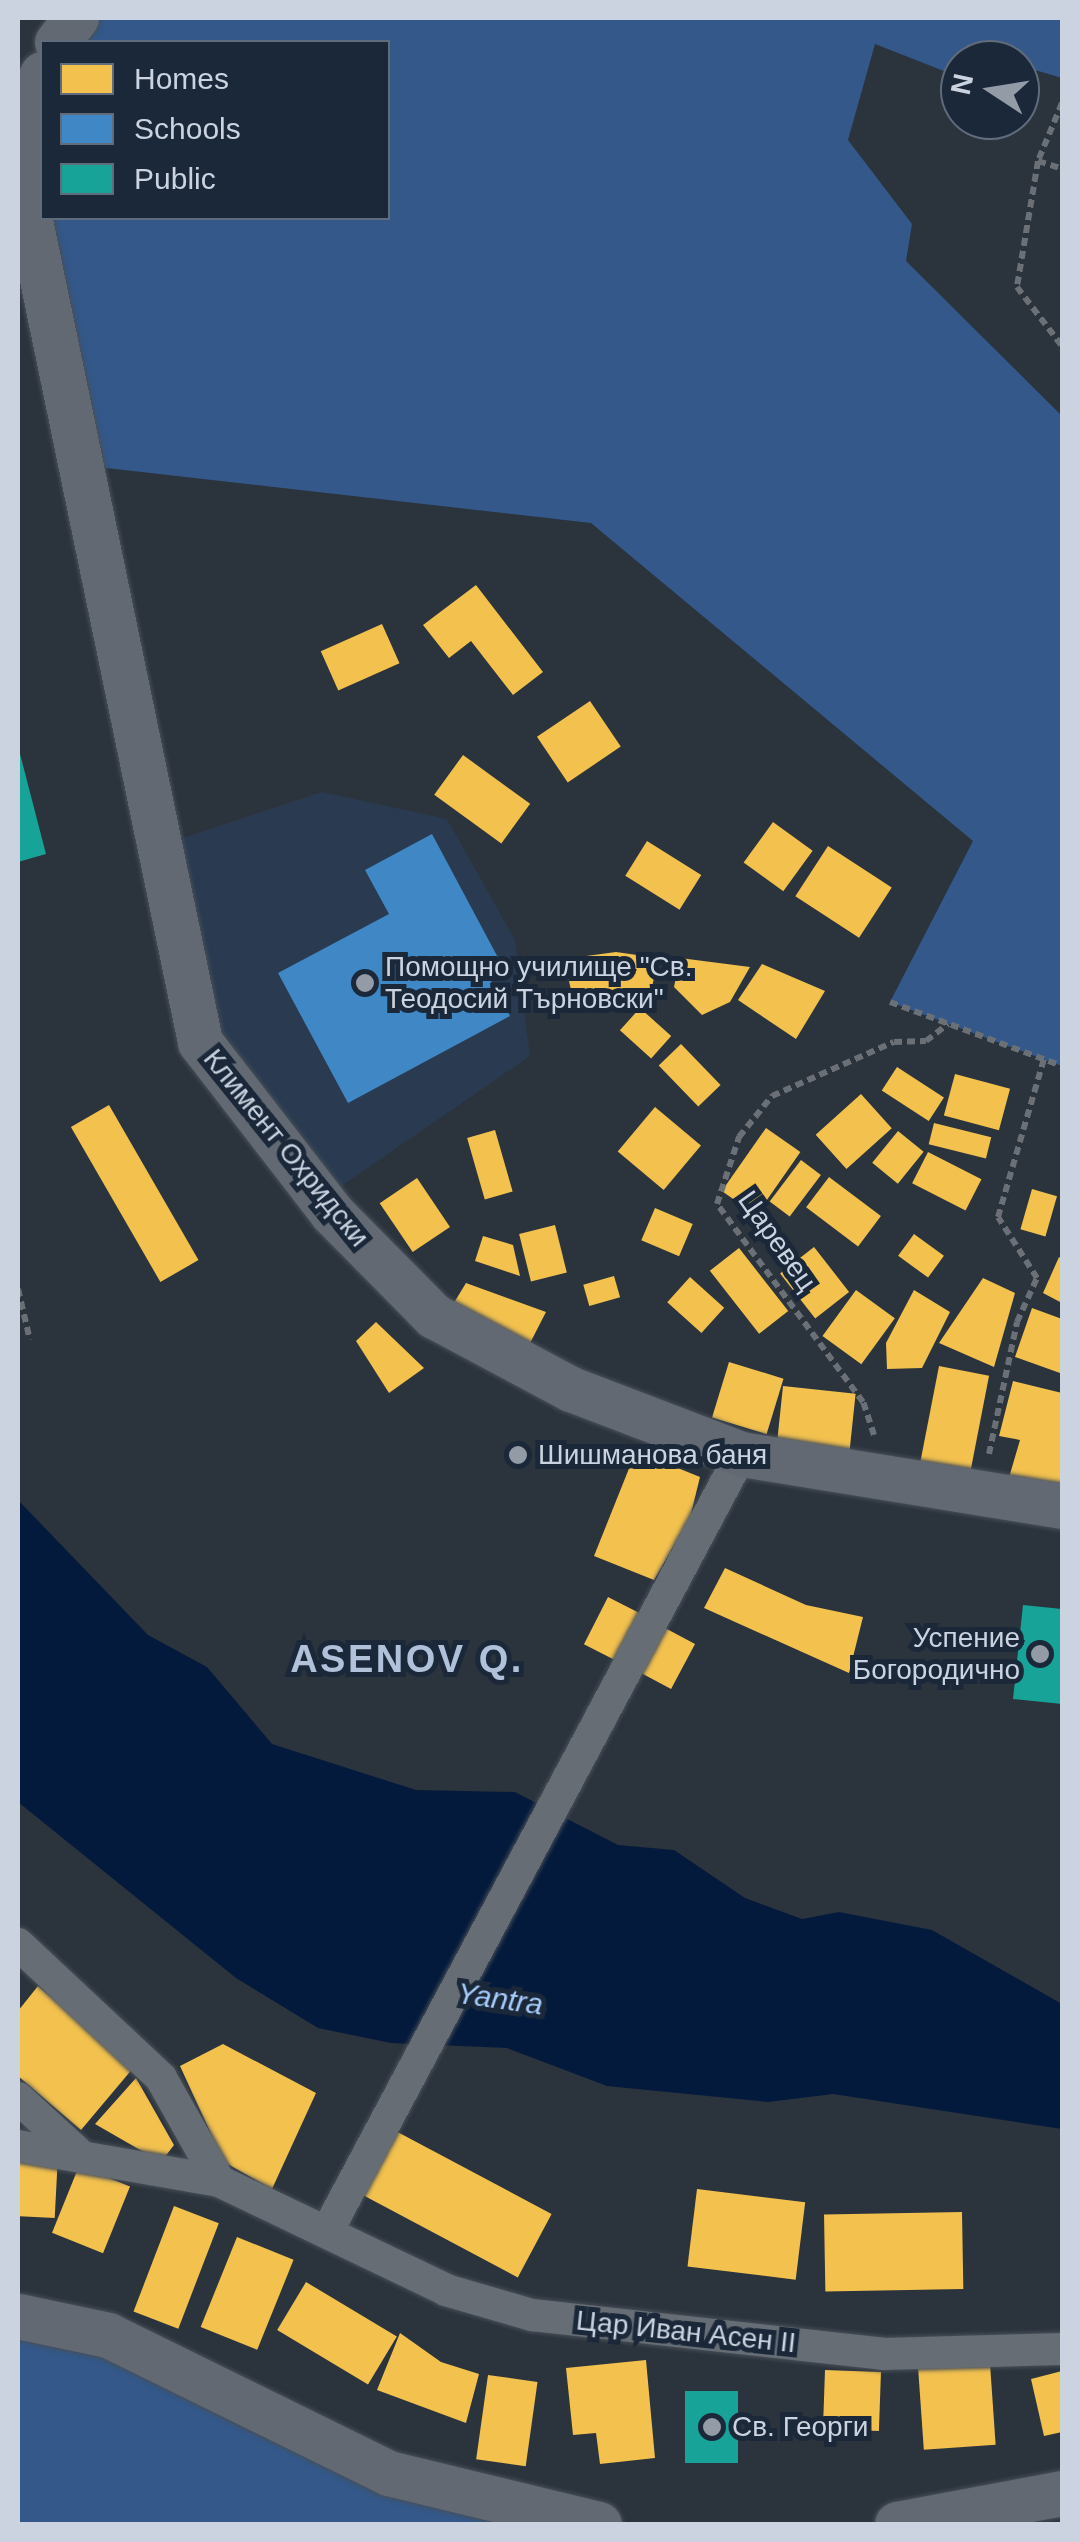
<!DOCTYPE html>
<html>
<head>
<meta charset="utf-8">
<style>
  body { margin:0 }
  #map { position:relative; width:1080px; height:2542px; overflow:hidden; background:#2b333d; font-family:Helvetica,sans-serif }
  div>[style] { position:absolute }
  .built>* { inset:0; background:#2a3b51 }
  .forest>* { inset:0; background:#335889 }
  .water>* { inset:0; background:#041a3c }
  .homes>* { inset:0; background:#f2c14e; transform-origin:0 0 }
  .schools>* { inset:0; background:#3f88c5 }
  .public>* { inset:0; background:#17a398; transform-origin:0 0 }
  .path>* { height:6px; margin-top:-3px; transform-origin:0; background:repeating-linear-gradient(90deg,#6b7077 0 8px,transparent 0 13px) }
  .roads { filter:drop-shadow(0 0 2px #484f58) drop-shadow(0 0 2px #484f58) }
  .street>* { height:32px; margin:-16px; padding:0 16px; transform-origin:16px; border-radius:16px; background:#666d75 }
  .secondary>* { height:45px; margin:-22.5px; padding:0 22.5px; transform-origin:22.5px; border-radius:22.5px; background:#626973 }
  .dots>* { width:28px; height:28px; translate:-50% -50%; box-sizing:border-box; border:5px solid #1a2839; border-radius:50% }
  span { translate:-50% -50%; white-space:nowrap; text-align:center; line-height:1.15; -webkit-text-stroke:10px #1a2839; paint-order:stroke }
  .poi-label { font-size:28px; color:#cad3df }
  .left { translate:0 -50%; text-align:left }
  .right { translate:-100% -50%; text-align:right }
  .street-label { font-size:28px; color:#cad3df }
  .water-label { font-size:30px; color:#a7cbfb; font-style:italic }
  .district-label { font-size:38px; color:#b0c1d9; font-weight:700; letter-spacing:2.5px }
  .frame { position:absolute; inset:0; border:20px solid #cad3df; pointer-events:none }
  .legend { position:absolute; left:40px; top:40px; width:350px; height:180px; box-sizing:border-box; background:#1a2839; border:2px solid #606c7b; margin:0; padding:12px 18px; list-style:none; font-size:30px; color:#cad3df }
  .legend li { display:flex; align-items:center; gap:20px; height:50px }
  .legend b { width:50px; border:2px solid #606c7b }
  .north { position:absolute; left:940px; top:40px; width:100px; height:100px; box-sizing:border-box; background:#1a2839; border:2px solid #606c7b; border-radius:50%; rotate:282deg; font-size:28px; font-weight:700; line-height:40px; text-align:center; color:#cad3df }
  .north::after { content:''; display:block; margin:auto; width:35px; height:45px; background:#929ba6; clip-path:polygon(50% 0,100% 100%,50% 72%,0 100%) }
</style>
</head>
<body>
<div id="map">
  <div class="built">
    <i style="clip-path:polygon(322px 792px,447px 819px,515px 940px,530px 1056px,337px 1189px,218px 1026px,180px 839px)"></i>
  </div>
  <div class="forest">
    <i style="clip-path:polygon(76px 18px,1062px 18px,1062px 78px,984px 55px,960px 60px,954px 75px,875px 44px,848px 140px,912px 224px,906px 261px,1062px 416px,1062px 1066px,890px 1002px,973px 841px,591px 523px,80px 465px,23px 187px,42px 218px,388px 218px,388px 42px,57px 42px)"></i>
    <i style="clip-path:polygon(18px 2316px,316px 2445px,599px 2524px,18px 2524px)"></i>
  </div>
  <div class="water">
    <i style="clip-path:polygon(18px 1500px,148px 1635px,207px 1667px,272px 1744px,416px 1790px,515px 1792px,618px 1845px,674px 1850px,745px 1898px,802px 1919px,839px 1912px,932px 1930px,1062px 2004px,1062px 2129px,833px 2094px,768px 2102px,607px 2086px,507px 2048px,391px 2043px,318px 2028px,236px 1978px,18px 1802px)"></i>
  </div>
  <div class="homes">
    <i style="clip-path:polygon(476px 585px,543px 672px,513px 695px,471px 641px,449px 658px,423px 625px)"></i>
    <i style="left:382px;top:624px;width:43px;height:67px;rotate:66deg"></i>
    <i style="left:590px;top:701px;width:55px;height:64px;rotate:56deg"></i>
    <i style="left:463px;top:755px;width:83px;height:49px;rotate:36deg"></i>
    <i style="left:773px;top:822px;width:49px;height:50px;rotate:36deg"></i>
    <i style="left:647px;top:841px;width:64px;height:41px;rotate:32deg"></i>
    <i style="left:828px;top:846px;width:76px;height:60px;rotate:33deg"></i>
    <i style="clip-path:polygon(616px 952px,658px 958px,650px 997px,576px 1012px,564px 959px)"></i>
    <i style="clip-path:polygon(680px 958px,750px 967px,730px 1002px,702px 1015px,674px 987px)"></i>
    <i style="clip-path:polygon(762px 964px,825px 991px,796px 1039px,738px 1000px)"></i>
    <i style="left:640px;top:1008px;width:42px;height:30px;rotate:42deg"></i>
    <i style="left:681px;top:1044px;width:57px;height:31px;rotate:46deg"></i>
    <i style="left:897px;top:1067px;width:56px;height:28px;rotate:33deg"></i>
    <i style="left:955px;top:1074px;width:57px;height:43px;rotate:15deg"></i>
    <i style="left:861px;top:1094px;width:46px;height:61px;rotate:48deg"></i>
    <i style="left:109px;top:1105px;width:179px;height:44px;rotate:60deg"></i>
    <i style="left:655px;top:1107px;width:60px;height:58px;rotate:40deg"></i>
    <i style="left:934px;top:1123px;width:59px;height:22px;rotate:14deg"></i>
    <i style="left:766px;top:1128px;width:42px;height:77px;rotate:35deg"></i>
    <i style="left:495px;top:1130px;width:64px;height:29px;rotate:74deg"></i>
    <i style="left:898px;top:1131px;width:33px;height:41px;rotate:39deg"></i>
    <i style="left:928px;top:1152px;width:60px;height:35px;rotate:27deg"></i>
    <i style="left:801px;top:1160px;width:25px;height:52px;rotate:37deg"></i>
    <i style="left:829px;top:1177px;width:65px;height:38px;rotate:37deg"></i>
    <i style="left:417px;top:1178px;width:59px;height:45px;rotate:56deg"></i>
    <i style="left:1032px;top:1189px;width:26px;height:42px;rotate:16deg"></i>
    <i style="left:655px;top:1208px;width:41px;height:35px;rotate:23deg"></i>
    <i style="left:555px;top:1225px;width:49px;height:37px;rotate:76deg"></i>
    <i style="left:914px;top:1234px;width:37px;height:27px;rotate:36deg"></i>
    <i style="clip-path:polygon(483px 1236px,513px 1245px,520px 1276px,475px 1261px)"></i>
    <i style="left:814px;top:1247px;width:57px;height:43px;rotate:52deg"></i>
    <i style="left:739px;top:1248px;width:80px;height:37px;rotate:52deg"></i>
    <i style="clip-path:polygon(1059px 1257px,1062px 1259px,1062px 1303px,1043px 1293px)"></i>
    <i style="left:614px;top:1276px;width:22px;height:32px;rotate:74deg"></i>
    <i style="left:690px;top:1277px;width:46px;height:34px;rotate:42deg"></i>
    <i style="clip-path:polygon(983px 1278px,1015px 1293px,994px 1367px,939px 1343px)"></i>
    <i style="clip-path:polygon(466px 1283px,546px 1312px,527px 1349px,452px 1306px)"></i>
    <i style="left:856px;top:1290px;width:48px;height:57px;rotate:36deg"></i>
    <i style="clip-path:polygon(914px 1290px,950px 1312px,922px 1368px,887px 1369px,886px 1343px)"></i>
    <i style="clip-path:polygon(1032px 1308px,1062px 1319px,1060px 1373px,1015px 1357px)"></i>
    <i style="clip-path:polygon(376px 1322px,424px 1368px,389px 1393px,356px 1341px)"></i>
    <i style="left:729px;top:1362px;width:57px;height:58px;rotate:17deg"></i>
    <i style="left:939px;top:1366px;width:51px;height:105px;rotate:11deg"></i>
    <i style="clip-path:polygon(1013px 1381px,1062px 1393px,1062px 1494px,1008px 1481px,1020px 1440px,999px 1436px)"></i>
    <i style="left:783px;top:1386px;width:73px;height:57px;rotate:6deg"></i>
    <i style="clip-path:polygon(636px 1451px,700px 1477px,690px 1518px,654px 1580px,594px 1556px)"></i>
    <i style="clip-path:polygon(725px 1568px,806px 1605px,863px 1617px,849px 1673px,704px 1608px)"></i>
    <i style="left:608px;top:1597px;width:39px;height:53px;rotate:27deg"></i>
    <i style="left:665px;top:1628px;width:34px;height:51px;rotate:28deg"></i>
    <i style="clip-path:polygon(38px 1986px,134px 2067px,81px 2130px,18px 2076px,18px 2011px)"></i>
    <i style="clip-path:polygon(223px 2044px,316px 2093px,272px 2189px,224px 2162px,180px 2066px)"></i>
    <i style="clip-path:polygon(136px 2078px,174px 2145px,161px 2162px,95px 2124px)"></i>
    <i style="left:390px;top:2128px;width:183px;height:72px;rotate:28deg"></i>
    <i style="left:18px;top:2154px;width:40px;height:62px;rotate:3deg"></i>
    <i style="left:79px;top:2166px;width:55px;height:72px;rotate:22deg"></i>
    <i style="left:697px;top:2189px;width:109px;height:78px;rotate:7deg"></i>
    <i style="left:174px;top:2206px;width:48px;height:113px;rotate:21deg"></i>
    <i style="left:962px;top:2212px;width:77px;height:138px;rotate:89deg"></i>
    <i style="left:237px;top:2237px;width:61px;height:97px;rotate:22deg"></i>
    <i style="left:306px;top:2282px;width:106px;height:56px;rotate:31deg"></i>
    <i style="clip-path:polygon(400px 2333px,441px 2362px,479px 2374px,466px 2423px,377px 2390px)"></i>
    <i style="clip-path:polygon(646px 2360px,655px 2458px,600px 2464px,596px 2433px,573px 2435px,566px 2368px)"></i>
    <i style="left:990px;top:2364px;width:81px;height:72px;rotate:86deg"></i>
    <i style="left:825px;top:2370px;width:56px;height:59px;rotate:2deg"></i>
    <i style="clip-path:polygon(1062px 2371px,1062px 2432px,1044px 2436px,1031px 2379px)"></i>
    <i style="left:488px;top:2375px;width:50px;height:85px;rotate:8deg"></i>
  </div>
  <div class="schools">
    <i style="clip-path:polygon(432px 834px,503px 967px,488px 975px,510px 1016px,348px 1103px,278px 973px,389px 914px,365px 870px)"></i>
  </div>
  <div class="public">
    <i style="clip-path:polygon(19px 750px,46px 854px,18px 862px,18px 751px)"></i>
    <i style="clip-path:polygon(1023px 1605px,1062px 1609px,1062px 1704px,1013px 1699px)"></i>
    <i style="left:738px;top:2391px;width:72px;height:53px;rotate:90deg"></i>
  </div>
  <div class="path">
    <i style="left:1062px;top:103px;width:63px;rotate:112.5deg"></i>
    <i style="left:1038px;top:161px;width:128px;rotate:99.5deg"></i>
    <i style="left:1017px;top:287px;width:74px;rotate:52.7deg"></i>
    <i style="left:1038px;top:161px;width:25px;rotate:18deg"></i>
    <i style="left:890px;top:1002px;width:184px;rotate:20.4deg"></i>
    <i style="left:18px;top:1289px;width:52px;rotate:76.8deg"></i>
    <i style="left:874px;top:1435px;width:35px;rotate:-108deg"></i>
    <i style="left:863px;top:1402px;width:246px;rotate:-126.4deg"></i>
    <i style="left:717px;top:1204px;width:71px;rotate:-71.8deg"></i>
    <i style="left:739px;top:1137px;width:53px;rotate:-51.2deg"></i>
    <i style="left:772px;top:1096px;width:133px;rotate:-23.9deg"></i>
    <i style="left:894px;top:1042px;width:32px;rotate:-2deg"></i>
    <i style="left:926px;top:1041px;width:28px;rotate:-38deg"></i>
    <i style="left:989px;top:1454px;width:135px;rotate:-78deg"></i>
    <i style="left:1017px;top:1322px;width:48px;rotate:-65.6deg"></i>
    <i style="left:1037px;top:1278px;width:72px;rotate:-122.6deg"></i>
    <i style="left:998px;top:1217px;width:165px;rotate:-73.8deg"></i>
  </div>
  <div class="roads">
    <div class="street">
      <i style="left:18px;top:1944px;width:196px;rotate:43.1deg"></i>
      <i style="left:161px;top:2078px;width:118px;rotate:60.6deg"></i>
      <i style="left:18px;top:2098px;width:80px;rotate:42.5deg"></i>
      <i style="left:18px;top:2146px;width:204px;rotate:9.9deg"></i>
      <i style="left:219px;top:2181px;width:252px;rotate:25.6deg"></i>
      <i style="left:446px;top:2290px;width:90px;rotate:16.2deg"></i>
      <i style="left:532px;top:2315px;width:353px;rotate:6.3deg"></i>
      <i style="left:883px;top:2354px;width:179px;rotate:-1.6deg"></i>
      <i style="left:329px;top:2228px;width:877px;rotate:-61.97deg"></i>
    </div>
    <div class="secondary">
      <i style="left:57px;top:42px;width:31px;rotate:-52deg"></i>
      <i style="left:42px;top:74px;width:38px;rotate:115deg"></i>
      <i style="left:26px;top:109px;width:78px;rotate:92.2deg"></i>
      <i style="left:23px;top:187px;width:873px;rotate:78.3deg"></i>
      <i style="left:200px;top:1042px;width:216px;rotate:52.3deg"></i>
      <i style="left:332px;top:1213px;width:145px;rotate:45.3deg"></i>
      <i style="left:434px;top:1316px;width:155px;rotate:28.1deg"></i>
      <i style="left:571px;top:1389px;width:182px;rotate:20.9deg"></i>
      <i style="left:741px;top:1454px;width:325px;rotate:9.2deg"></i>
      <i style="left:18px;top:2316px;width:92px;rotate:11.9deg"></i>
      <i style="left:108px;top:2335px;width:312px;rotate:26.2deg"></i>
      <i style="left:388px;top:2473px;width:217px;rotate:13.6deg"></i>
      <i style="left:897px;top:2524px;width:168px;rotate:-10.6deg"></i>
    </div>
  </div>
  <div class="dots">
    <i style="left:365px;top:983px;background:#929ba6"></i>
    <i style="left:518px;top:1455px;background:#929ba6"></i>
    <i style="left:1040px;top:1654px;background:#929ba6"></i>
    <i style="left:712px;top:2427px;background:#929ba6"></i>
  </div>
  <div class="poi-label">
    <span class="left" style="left:385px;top:983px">Помощно училище "Св.<br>Теодосий Търновски"</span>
    <span class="left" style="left:538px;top:1455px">Шишманова баня</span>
    <span class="right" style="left:1020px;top:1654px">Успение<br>Богородично</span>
    <span class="left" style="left:732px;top:2427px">Св. Георги</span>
  </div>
  <div class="street-label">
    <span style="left:286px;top:1148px;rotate:51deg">Климент Охридски</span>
    <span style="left:777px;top:1241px;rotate:55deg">Царевец</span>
    <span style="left:686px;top:2332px;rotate:6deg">Цар Иван Асен II</span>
  </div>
  <div class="water-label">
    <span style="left:500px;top:1999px;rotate:8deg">Yantra</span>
  </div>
  <div class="district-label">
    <span style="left:407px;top:1660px">ASENOV Q.</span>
  </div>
  <div class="frame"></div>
  <ul class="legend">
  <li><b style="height:28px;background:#f2c14e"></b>Homes</li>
  <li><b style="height:28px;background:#3f88c5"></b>Schools</li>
  <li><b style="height:28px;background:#17a398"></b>Public</li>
  </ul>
  <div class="north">N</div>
</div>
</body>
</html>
